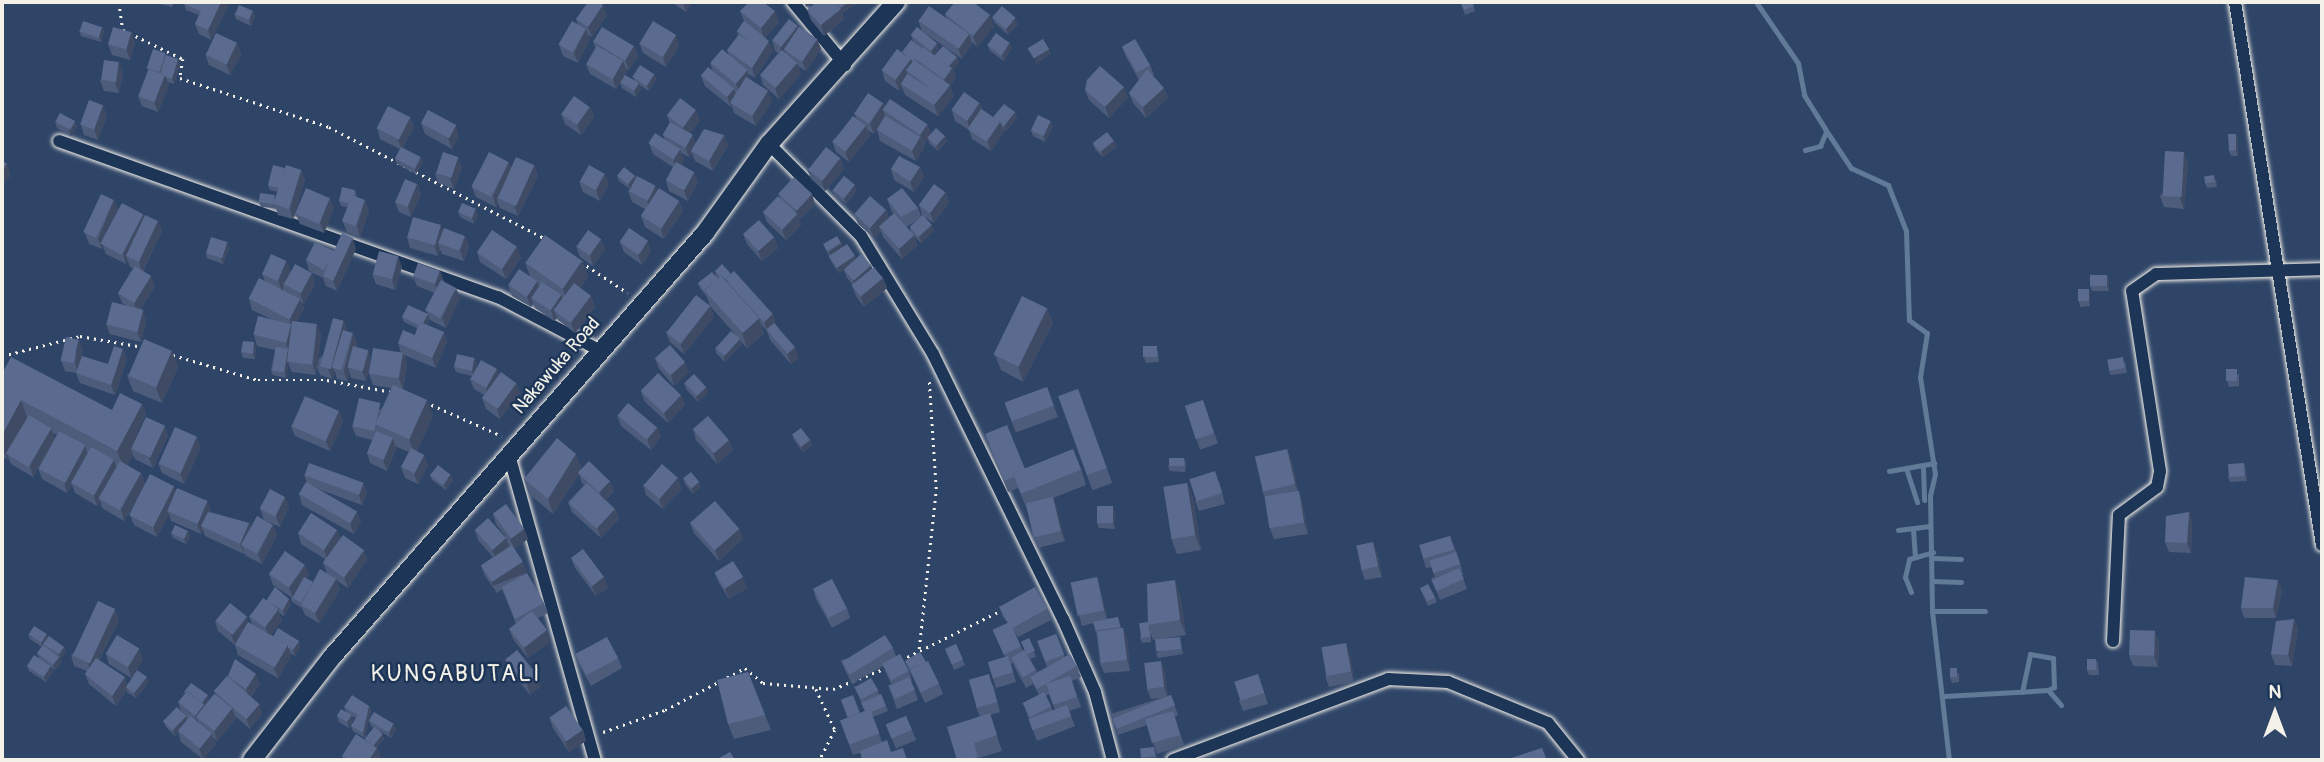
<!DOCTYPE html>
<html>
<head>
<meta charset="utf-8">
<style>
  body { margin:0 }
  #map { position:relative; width:2324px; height:762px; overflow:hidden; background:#2f4568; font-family:Pangolin,sans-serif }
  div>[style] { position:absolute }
  .stream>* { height:5px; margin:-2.5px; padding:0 2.5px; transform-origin:2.5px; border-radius:2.5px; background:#607a98 }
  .path>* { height:2.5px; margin-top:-1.25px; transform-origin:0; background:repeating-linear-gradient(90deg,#f4f1e8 0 2px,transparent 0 7px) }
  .roads { filter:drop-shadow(0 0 2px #f4f1e8) drop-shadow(0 0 2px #f4f1e8) }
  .minor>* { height:12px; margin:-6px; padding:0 6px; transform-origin:6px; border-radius:6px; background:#1d3557 }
  .secondary>* { height:18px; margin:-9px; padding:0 9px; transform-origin:9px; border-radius:9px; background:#1d3557 }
  .wall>* { inset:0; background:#4d5c7b; transform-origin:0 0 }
  .shaded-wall>* { inset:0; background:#3f4b64; transform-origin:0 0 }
  .building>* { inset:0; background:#5a6b8f; transform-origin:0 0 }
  span { translate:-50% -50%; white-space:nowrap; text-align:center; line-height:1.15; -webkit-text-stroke:5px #1d3557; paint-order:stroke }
  .street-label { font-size:19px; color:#f4f1e8 }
  .quarter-label { font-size:23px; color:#f4f1e8; letter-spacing:2px }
  .frame { position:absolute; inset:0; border:4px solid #f4f1e8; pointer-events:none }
  .north { position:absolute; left:2240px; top:678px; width:70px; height:70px; -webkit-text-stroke:5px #1d3557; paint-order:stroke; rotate:0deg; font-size:19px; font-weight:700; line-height:28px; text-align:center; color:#f4f1e8 }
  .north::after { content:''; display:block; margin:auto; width:24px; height:32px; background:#f4f1e8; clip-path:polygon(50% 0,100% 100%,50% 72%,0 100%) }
</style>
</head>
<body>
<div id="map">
  <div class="stream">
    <i style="left:1756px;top:2px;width:74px;rotate:55.5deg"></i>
    <i style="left:1798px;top:63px;width:33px;rotate:79deg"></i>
    <i style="left:1804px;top:95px;width:40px;rotate:58deg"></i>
    <i style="left:1825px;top:129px;width:47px;rotate:56.3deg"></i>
    <i style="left:1851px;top:168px;width:41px;rotate:24.7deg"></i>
    <i style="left:1888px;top:185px;width:49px;rotate:68.6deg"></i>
    <i style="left:1906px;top:231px;width:89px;rotate:88.1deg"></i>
    <i style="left:1909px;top:320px;width:22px;rotate:36deg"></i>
    <i style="left:1927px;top:333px;width:45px;rotate:99deg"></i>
    <i style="left:1920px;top:377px;width:98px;rotate:81.2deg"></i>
    <i style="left:1935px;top:474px;width:22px;rotate:103deg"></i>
    <i style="left:1930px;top:495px;width:116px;rotate:89deg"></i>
    <i style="left:1932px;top:611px;width:150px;rotate:83.5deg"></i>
    <i style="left:1805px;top:150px;width:16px;rotate:-15deg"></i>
    <i style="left:1820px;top:146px;width:15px;rotate:-67deg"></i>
    <i style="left:1906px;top:468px;width:36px;rotate:72deg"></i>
    <i style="left:1923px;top:468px;width:32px;rotate:88deg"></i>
    <i style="left:1889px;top:471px;width:46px;rotate:-10.1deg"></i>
    <i style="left:1913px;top:529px;width:28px;rotate:86deg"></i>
    <i style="left:1898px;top:530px;width:32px;rotate:-7deg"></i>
    <i style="left:1933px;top:558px;width:28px;rotate:2deg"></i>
    <i style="left:1932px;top:581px;width:29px;rotate:2deg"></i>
    <i style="left:1911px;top:592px;width:16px;rotate:-112deg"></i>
    <i style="left:1905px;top:577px;width:18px;rotate:-77deg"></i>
    <i style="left:1909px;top:559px;width:25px;rotate:-16deg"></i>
    <i style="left:1932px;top:611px;width:53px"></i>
    <i style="left:2022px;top:692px;width:39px;rotate:-78deg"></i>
    <i style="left:2030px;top:654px;width:23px;rotate:10deg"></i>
    <i style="left:2053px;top:658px;width:29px;rotate:88deg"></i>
    <i style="left:2054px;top:687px;width:7px;rotate:153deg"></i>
    <i style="left:1945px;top:696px;width:103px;rotate:-3.3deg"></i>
    <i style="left:2048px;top:690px;width:20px;rotate:49deg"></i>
  </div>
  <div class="path">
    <i style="left:119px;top:2px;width:28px;rotate:82deg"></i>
    <i style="left:123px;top:30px;width:67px;rotate:25.8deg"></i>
    <i style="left:183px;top:59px;width:19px;rotate:99deg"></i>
    <i style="left:180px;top:78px;width:157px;rotate:18.2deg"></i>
    <i style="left:329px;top:127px;width:244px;rotate:27.3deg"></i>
    <i style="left:581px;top:262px;width:56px;rotate:33.4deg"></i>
    <i style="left:173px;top:355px;width:89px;rotate:16.4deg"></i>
    <i style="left:258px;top:380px;width:69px"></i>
    <i style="left:327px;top:380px;width:66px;rotate:10.5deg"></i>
    <i style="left:2px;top:356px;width:81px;rotate:-14.4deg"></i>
    <i style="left:80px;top:336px;width:64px;rotate:9.9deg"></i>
    <i style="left:425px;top:402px;width:84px;rotate:23.8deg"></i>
    <i style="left:919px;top:649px;width:161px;rotate:-83.9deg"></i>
    <i style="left:936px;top:489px;width:108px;rotate:-93.7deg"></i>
    <i style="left:901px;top:660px;width:113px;rotate:-26.3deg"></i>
    <i style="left:816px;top:689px;width:45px;rotate:65.1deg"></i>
    <i style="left:835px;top:730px;width:34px;rotate:117deg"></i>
    <i style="left:603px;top:732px;width:66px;rotate:-19.5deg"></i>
    <i style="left:665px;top:710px;width:90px;rotate:-27.7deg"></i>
    <i style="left:745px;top:668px;width:23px;rotate:40deg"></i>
    <i style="left:763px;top:683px;width:70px;rotate:4.9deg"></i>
    <i style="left:833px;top:689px;width:57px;rotate:-21.6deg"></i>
  </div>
  <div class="roads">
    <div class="minor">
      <i style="left:793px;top:2px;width:82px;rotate:50.5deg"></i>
      <i style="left:2235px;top:2px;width:550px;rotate:80.9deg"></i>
      <i style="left:59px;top:141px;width:466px;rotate:19.6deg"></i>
      <i style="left:498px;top:297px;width:114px;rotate:27.7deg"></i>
      <i style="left:769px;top:144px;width:130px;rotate:45deg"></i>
      <i style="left:861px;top:236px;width:138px;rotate:58.6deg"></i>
      <i style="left:933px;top:354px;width:295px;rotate:63.9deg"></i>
      <i style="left:1063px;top:619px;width:80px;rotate:66.3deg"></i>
      <i style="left:1095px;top:692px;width:70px;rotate:75.2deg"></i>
      <i style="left:509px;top:455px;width:317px;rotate:74.3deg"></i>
      <i style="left:2113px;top:641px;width:126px;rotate:-87.3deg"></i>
      <i style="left:2119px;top:515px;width:47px;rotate:-36.4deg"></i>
      <i style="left:2157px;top:487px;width:16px;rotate:-79deg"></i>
      <i style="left:2160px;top:471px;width:182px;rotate:-98.8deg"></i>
      <i style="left:2132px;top:291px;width:29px;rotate:-35deg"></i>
      <i style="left:2156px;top:274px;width:166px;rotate:-1.7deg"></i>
      <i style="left:1173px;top:760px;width:230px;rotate:-20.6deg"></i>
      <i style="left:1388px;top:679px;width:60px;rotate:2.9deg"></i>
      <i style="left:1448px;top:682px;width:108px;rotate:22.3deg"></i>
      <i style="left:1548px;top:723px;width:48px;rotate:51deg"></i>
    </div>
    <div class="secondary">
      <i style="left:252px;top:760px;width:130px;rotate:-52.2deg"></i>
      <i style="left:332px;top:657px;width:565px;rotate:-48.66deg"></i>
      <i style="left:705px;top:233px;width:110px;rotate:-54.3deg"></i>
      <i style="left:769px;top:144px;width:191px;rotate:-48.2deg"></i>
    </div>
  </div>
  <div class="wall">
    <i style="clip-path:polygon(152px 2px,174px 2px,172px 7px)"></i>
    <i style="clip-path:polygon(671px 2px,693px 2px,686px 12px)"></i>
    <i style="clip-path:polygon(1472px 2px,1475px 11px,1465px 15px,1461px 3px)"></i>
    <i style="clip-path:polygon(858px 3px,842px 13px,844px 19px,824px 36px,811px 20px,807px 10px)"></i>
    <i style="clip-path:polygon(184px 4px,229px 4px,211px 40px,199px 34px,195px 24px,199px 15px,186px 10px)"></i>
    <i style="clip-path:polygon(253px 11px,255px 17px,251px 26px,236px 19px,234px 14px)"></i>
    <i style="clip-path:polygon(740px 11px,775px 11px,779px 22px,765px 38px,773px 51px,755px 78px,749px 74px,751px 80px,772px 101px,756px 126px,734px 113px,732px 106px,731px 107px,705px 86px,701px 76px,713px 72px,710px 63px,729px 55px,727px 50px,738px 35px,737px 31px,744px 21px)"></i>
    <i style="clip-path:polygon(945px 14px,994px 26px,977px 47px,972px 42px,972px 44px,962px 59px,922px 31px,918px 20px,947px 19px)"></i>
    <i style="clip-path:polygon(607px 15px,592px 37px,588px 35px,590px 39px,578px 63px,563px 56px,559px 45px,578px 25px,576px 19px)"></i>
    <i style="clip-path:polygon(992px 17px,1018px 24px,1008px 35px,994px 22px)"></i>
    <i style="clip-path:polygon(102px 27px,104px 32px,101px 42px,81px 36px,79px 31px)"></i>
    <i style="clip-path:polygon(799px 27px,817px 39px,821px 49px,806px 71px,798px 66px,801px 74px,779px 99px,763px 85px,760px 75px,778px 53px,775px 51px,772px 40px)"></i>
    <i style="clip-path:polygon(131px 32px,135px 43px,130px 60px,112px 55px,108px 44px)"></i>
    <i style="clip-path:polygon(911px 35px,939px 48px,934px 55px,957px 57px,959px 62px,953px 70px,956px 78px,950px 86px,954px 96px,938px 116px,905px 95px,902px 87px,899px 91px,885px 81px,882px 70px,922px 48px,913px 41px)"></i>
    <i style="clip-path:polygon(593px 41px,634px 46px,638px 56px,629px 70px,626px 69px,627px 72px,624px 76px,634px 80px,633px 77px,654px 74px,656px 79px,649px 91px,639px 85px,641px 89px,636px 97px,622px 88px,620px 83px,616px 89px,590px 74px,586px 64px,595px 48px)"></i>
    <i style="clip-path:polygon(237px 43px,241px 54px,230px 75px,209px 65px,205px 54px)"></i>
    <i style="clip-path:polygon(639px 43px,679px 46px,666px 67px,643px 53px)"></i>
    <i style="clip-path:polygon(988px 46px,1012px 48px,1004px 61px,990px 51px)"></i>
    <i style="clip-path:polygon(1122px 47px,1150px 65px,1154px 75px,1153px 76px,1168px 98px,1146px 118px,1133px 103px,1129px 93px,1139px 80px,1126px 57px)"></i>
    <i style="clip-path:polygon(165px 53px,166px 56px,180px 64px,174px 84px,168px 82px,169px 85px,158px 112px,142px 106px,138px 96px,148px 70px,147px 68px)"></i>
    <i style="clip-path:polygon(123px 72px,119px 93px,104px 91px,100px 80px)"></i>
    <i style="clip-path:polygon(1085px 90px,1128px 97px,1109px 118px,1089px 100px)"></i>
    <i style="clip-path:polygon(883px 103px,885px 107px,927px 124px,931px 134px,945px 136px,947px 141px,938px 151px,929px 143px,928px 139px,924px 145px,923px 144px,924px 147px,916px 161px,880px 141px,877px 130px,881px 122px,874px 134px,867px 130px,870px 136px,849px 162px,836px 152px,832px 141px,856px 118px,855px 114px)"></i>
    <i style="clip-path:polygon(590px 107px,594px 117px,581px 135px,565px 124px,561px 114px)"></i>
    <i style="clip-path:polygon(983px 110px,993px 117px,1015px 112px,1017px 118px,1006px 131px,1003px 128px,1004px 132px,991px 151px,972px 139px,969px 130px,955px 121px,952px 111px)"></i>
    <i style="clip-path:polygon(107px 116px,98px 140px,84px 135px,81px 125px)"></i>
    <i style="clip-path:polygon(667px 116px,700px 120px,690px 133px,696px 143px,724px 135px,728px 145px,713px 171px,695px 161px,692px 153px,689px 157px,681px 153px,684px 160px,681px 164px,698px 182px,688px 201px,669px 191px,666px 181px,673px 167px,653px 154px,649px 143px,665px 140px,663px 135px,670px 123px)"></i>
    <i style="clip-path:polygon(55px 122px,77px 126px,71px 136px,57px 128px)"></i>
    <i style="clip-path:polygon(421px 123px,459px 136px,452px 149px,425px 134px)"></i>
    <i style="clip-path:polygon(1053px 126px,1045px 142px,1033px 136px,1031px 131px)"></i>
    <i style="clip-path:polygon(414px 127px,403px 148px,423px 162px,416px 174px,397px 164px,395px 159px,400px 149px,380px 139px,377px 128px)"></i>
    <i style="clip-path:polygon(2238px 139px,2238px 156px,2231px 156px,2229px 151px)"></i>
    <i style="clip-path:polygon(1114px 141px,1116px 147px,1103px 157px,1095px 149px,1093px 144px)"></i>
    <i style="clip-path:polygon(840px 158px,844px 169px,825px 191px,811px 179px,807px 169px)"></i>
    <i style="clip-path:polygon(509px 162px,511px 167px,534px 165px,538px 176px,518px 216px,500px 208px,498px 203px,496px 207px,476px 197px,472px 187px)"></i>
    <i style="clip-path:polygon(2188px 163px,2184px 209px,2164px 207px,2160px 196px)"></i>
    <i style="clip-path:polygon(920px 167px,924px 177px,914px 192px,894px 180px,891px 169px)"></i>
    <i style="clip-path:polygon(285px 168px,301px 170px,305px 180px,293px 219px,278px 215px,276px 208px,261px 207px,259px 202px,276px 199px,278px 192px,270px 190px,268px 185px)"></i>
    <i style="clip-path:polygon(462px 168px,454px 189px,438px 183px,435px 173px)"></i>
    <i style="clip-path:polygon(617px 176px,635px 176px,636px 178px,657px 190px,679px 201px,683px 211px,664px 239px,645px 227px,641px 216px,645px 209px,632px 202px,628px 191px,630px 189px,619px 181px)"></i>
    <i style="clip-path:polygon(2216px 180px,2217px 187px,2207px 188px,2205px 183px)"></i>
    <i style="clip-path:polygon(579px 181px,609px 184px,600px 201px,583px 192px)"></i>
    <i style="clip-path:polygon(417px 184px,421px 194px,411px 217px,399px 212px,395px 202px)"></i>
    <i style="clip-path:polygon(355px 190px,357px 197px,369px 210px,360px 237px,347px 232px,343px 222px,348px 207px,341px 206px,339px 201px)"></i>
    <i style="clip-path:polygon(832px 190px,857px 190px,846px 204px,834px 195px)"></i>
    <i style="clip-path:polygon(945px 192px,949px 202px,934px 223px,923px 216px,934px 230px,921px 243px,911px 233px,910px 228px,916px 221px,906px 227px,914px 235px,917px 246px,902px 259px,883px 237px,881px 231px,874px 238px,858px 224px,854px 214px,886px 210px,889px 218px,894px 214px,891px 210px,887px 199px,918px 208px,921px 216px,922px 215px,919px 205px)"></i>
    <i style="clip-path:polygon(778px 193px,812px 194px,815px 205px,799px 220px,801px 225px,786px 240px,767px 222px,763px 212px,780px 198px)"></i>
    <i style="clip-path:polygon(114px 200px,118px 210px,114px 219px,144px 217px,158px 221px,162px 231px,143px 271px,155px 286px,140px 310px,143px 310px,146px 321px,141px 342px,110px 334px,106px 324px,127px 306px,122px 303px,118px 293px,133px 268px,130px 267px,128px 261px,126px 264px,106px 254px,103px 246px,102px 249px,89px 244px,85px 233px)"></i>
    <i style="clip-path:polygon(334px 208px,324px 233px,300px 224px,296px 214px)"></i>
    <i style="clip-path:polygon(458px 212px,478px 215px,474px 224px,460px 217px)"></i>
    <i style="clip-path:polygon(443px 231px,465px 236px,469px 246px,464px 261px,442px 254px,440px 249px,438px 256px,410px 248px,407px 237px)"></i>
    <i style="clip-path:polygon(743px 234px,774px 237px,778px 248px,762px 261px,747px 244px)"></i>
    <i style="clip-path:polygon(227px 242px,229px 248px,223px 264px,207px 258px,206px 253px)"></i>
    <i style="clip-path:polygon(620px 242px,651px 251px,642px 265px,624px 252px)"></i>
    <i style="clip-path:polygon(841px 243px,843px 247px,855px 256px,855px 258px,871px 265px,872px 269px,883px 278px,887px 288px,864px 307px,856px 296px,852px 286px,853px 285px,847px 278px,844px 270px,839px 273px,831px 261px,829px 256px,824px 246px)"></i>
    <i style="clip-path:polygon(576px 246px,605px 249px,593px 266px,580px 257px)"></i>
    <i style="clip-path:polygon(356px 249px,337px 291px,326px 286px,323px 278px,309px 271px,306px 260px,334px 251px)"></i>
    <i style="clip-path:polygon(477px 252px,521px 258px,506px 279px,480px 262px)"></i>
    <i style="clip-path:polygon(582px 261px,588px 276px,580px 288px,591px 296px,595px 307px,575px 333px,558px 320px,557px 318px,554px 321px,535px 308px,533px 303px,531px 307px,512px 296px,508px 285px,530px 276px,525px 262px)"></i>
    <i style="clip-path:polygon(402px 267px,395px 290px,376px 284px,372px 274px)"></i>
    <i style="clip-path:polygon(291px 271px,312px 273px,315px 284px,304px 304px,301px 302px,304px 309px,297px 322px,321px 334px,318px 360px,348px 332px,353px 333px,357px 344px,356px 347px,371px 360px,401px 353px,398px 343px,415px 335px,417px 328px,404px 322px,402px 317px,428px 314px,429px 319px,427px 325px,444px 332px,447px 342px,436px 368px,404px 355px,407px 363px,403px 389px,427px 400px,433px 416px,417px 451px,428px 465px,418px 484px,405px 478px,401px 467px,409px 452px,395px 446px,396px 449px,387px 471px,370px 463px,367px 453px,372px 440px,356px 436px,352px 426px,382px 408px,391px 388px,373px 385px,369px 374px,371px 362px,366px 381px,351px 378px,350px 373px,347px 381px,337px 379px,335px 371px,332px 379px,320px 375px,317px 367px,316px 375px,292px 372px,288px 363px,286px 378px,273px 375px,271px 370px,275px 350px,257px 346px,254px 335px,273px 320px,252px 310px,249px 299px,265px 281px,262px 274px)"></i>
    <i style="clip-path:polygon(440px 271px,444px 282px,460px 298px,446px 328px,430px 320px,426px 310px,435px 293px,417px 286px,413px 276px)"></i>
    <i style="clip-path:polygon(715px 271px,776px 324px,776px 325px,799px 358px,791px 364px,770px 340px,767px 331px,761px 324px,764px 334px,747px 348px,741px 341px,742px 344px,725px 362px,716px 353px,715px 348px,735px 334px,710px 306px,707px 297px,700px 288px,698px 283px,716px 276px)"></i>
    <i style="clip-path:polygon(2107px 275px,2109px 280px,2109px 291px,2092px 291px,2090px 286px)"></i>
    <i style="clip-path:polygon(2090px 294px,2090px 306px,2080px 307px,2079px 301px)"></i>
    <i style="clip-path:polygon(710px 306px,714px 317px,684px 354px,670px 342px,666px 332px)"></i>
    <i style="clip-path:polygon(1047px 308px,1053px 323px,1023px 382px,1001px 370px,995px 355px)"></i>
    <i style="clip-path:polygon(256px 347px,255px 359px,243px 358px,241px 352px)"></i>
    <i style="clip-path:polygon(83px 350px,81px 358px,108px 364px,127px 359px,115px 395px,80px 383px,76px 373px,65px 371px,61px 360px)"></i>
    <i style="clip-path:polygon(172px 351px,178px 367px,162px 403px,133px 391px,127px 375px)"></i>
    <i style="clip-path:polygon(1158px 351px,1159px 362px,1146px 363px,1144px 358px)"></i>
    <i style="clip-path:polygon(655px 358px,689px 372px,674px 386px,659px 369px)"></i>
    <i style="clip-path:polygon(2125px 362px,2127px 373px,2110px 375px,2109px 370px)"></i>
    <i style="clip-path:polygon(477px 363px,475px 369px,497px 369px,499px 375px,516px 383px,520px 393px,500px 419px,486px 409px,482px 398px,484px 395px,474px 389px,470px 379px,472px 376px,456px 372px,454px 367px)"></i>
    <i style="clip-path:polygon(2px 374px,112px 410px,142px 404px,146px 414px,137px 432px,138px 434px,165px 426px,168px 436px,153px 468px,135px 459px,133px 455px,127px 466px,141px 473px,145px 484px,176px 491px,207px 501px,211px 512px,249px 523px,251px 528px,273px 525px,277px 535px,262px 564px,246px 556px,244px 553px,244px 554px,205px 536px,203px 530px,201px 534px,171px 521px,169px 514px,157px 537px,134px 525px,130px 515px,145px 485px,124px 521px,102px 508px,100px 501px,97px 506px,75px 493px,72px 485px,67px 493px,42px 479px,38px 468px,57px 435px,53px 433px,55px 438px,33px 477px,11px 464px,8px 457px,7px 459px,2px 457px)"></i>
    <i style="clip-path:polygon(2239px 374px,2239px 386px,2229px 387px,2227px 381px)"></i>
    <i style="clip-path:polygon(684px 383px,708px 393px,698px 402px,686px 389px)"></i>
    <i style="left:1047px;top:387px;width:32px;height:45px;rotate:70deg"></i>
    <i style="left:1078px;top:389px;width:100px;height:21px;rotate:70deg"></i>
    <i style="clip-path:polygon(641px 392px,681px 395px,685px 405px,668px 423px,645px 402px)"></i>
    <i style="left:1203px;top:400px;width:46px;height:19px;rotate:71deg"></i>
    <i style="clip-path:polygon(339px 411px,343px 422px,330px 451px,295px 436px,291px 426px)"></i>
    <i style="clip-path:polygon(617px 415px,657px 427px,661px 437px,651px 450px,621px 426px)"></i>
    <i style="clip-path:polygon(693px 429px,733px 450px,717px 464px,696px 440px)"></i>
    <i style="clip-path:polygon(792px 434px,810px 440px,812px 445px,803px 452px,794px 440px)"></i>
    <i style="clip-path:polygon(988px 444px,1025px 469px,1081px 469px,1086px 485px,1053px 498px,1065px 541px,1038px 548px,1027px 509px,1018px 488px,1008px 492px)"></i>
    <i style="clip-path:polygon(201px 447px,184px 484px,162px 473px,158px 463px)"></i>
    <i style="clip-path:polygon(1287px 449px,1291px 459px,1298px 491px,1302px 501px,1308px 534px,1274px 539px,1270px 529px,1265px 497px,1262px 491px)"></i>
    <i style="clip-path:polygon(1184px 458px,1186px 464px,1185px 472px,1170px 471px,1168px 466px)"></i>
    <i style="clip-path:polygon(2244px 463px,2246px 468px,2247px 481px,2230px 482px,2228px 477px)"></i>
    <i style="clip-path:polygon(582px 469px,610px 481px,614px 491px,606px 500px,615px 509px,619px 519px,601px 538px,572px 512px,568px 502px,584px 485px,582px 483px,579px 474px,553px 514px,529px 494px,524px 479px)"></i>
    <i style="clip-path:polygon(304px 475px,363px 483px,367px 493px,362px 505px,318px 489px,361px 522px,354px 534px,302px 505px,299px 494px,307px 483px)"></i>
    <i style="clip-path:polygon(430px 475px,453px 480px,446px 490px,432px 480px)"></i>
    <i style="clip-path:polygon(683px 478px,701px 487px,693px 494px,685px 484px)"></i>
    <i style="clip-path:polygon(1219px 481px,1225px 504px,1199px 511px,1195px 501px)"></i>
    <i style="clip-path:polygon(1187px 483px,1193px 498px,1201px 550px,1177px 554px,1171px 538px)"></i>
    <i style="clip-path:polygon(643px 484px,682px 489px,663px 509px,646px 495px)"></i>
    <i style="clip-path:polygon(285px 497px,289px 507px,280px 527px,264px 520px,260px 509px)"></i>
    <i style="clip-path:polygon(1115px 511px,1115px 529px,1099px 528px,1097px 523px)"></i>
    <i style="clip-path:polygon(2189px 512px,2192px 522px,2191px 553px,2169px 552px,2165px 542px)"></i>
    <i style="clip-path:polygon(493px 514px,524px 529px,528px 539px,514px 549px,527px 572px,521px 576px,544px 603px,548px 613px,538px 618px,547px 630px,551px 641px,528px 658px,513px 639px,509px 629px,516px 624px,502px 589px,497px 593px,485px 576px,481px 566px,493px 557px,478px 540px,475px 530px,506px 537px,496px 524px)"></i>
    <i style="clip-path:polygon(690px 523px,739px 529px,743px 539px,719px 561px,694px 533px)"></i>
    <i style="clip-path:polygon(337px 530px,340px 538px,364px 550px,367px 560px,348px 588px,336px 580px,340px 590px,319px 623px,305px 615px,302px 608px,292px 602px,291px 597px,273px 585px,269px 574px,305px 565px,309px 575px,306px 578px,313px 582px,327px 573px,323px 563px,325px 559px,301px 544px,298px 533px)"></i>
    <i style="clip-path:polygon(188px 531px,190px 536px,186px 544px,173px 538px,171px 533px)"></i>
    <i style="clip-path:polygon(1450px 536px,1460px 562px,1463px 575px,1462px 575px,1467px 589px,1440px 600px,1431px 578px,1435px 577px,1431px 567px,1426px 568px,1419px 545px)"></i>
    <i style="clip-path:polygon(1377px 552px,1382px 577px,1365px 580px,1361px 569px)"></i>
    <i style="clip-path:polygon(571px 558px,608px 588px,596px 596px,575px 568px)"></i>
    <i style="clip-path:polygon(715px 573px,747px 588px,729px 599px,719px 583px)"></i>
    <i style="clip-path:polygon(1097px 577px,1100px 588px,1107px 619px,1118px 617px,1121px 628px,1123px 628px,1127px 638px,1130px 671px,1104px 673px,1100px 663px,1097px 637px,1094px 623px,1082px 626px,1079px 615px)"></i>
    <i style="clip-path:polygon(813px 588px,847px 608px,850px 618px,832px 628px,816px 599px)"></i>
    <i style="clip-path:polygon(1420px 588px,1435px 597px,1437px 602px,1428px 606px)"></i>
    <i style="clip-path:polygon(2282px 590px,2276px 618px,2244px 618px,2241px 608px)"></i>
    <i style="clip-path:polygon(1180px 595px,1186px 635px,1153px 640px,1151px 634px,1151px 642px,1142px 643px,1140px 638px,1148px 622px)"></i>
    <i style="clip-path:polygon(266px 601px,291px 604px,284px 616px,279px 613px,282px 620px,271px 635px,299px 641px,300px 647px,295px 656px,290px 653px,291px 656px,278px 678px,238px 655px,235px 645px,218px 631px,215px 621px,248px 622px,252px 624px,249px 616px)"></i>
    <i style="clip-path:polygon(evenodd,999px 606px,1047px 609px,1051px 620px,1018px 637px,1014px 631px,1023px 651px,1024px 650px,1029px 638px,1036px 657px,1030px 659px,1037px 672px,1047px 667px,1037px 641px,1056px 634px,1065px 657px,1077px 666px,1081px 677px,1072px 681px,1081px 707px,1069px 711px,1075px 726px,1037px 741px,1023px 703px,1039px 695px,1033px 684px,1026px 688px,1015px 668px,1013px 663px,1011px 664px,1016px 682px,996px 688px,988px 662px,1005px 657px,993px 630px,1008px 623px,1003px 617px,999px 606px,1049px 694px,1055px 710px,1053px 711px,1046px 696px,1049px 694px)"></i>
    <i style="clip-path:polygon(2294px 619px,2298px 629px,2292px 666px,2275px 665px,2271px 654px)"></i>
    <i style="clip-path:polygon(119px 620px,99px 660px,127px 684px,149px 682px,136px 698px,127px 692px,127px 690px,116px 706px,89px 684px,85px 674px,87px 671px,74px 666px,71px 655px)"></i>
    <i style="clip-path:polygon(28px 634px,48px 637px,64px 647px,66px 652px,60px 659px,59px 658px,61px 663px,55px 670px,51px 667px,53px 671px,46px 682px,29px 671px,27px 666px,39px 658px,37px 653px,42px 647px,30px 639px)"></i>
    <i style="clip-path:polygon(1180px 637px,1183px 654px,1158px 658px,1156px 653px)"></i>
    <i style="clip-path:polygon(2159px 641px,2158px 667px,2133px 666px,2129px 655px)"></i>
    <i style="left:956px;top:644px;width:23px;height:12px;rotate:67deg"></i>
    <i style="clip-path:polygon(893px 648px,896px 656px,909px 671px,912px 681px,911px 682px,918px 700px,897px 709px,888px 685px,891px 684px,883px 666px,852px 684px,845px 670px,841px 660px)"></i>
    <i style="clip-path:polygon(106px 654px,143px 659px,131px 678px,109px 664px)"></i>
    <i style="clip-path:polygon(575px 654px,618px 658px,622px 668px,591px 686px,579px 665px)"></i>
    <i style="clip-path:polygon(1350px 654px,1354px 682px,1329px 687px,1325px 676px)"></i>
    <i style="clip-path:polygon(505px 659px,541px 686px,530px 695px,509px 669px)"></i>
    <i style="clip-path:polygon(2096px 659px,2098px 664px,2099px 675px,2089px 675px,2087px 670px)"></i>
    <i style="clip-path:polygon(905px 661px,926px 662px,939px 684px,943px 694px,925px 703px)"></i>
    <i style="clip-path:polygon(1165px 671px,1167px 696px,1171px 695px,1178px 715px,1175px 717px,1184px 745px,1157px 754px,1147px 725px,1118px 735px,1111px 714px,1161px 698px,1151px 699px,1147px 689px)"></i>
    <i style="clip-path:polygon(748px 672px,771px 730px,734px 739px,728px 724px)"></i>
    <i style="clip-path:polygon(1959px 673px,1959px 682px,1952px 683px,1950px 677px)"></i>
    <i style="clip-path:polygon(1258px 674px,1268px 704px,1243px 711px,1239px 701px)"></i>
    <i style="clip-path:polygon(228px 676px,260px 684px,251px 697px,259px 704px,262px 714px,250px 729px,234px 715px,236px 719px,217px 741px,213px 737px,216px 744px,203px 759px,181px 742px,178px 732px,175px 736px,166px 727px,164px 722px,181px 711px,178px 702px,209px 701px,216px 696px,214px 691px)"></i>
    <i style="clip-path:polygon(993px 684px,1000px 712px,990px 715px,1002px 751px,979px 758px,980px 760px,957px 760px,980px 716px,976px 707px)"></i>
    <i style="clip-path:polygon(854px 686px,878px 690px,879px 695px,881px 694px,888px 711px,873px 717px,882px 742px,891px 752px,907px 760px,860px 753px,853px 755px,840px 721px,865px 711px)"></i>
    <i style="clip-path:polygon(369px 706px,371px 711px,365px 738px,353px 731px,351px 726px,356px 718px,352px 716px,353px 720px,349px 728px,339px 722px,337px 716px,346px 712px,344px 707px)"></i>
    <i style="left:906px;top:716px;width:26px;height:22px;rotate:67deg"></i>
    <i style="clip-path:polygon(549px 717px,583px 730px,586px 741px,569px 752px,553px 728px)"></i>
    <i style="clip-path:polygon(369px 721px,396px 729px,391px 738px,380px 731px,384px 739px,377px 748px,381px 759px,380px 760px,344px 760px,342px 756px,365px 740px,374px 728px,371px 726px)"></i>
    <i style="clip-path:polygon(1154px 747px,1157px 760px,1142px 760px,1141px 758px)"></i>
  </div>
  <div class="shaded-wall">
    <i style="clip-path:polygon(221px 2px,228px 2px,229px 4px,211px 40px,208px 30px)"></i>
    <i style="clip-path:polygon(683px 2px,693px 2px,686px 12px)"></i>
    <i style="clip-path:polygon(805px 2px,812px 2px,806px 7px)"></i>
    <i style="clip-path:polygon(849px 2px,857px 2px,858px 3px,842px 13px,844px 19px,824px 36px,821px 25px,840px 8px)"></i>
    <i style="clip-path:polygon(603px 5px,607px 15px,592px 37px,588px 27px)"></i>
    <i style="clip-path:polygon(253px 11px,255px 17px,251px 26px,249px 20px)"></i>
    <i style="clip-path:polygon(775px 11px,779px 22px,764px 39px,761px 28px)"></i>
    <i style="clip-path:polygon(990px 15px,994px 26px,977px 47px,973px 36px)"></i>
    <i style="clip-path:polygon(1016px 18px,1018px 24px,1008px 35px,1006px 29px)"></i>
    <i style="clip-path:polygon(798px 26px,802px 37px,784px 49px,787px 55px,784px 58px,780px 48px)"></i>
    <i style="clip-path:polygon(102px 27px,104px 32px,101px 42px,99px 37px)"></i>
    <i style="clip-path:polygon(586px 29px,590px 39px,578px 63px,574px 53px)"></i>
    <i style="clip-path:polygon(131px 32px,135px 43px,130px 60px,126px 49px)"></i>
    <i style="clip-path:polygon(969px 34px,972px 44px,962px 59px,958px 48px)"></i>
    <i style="clip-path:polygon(676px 35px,679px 46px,666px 67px,663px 57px)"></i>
    <i style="clip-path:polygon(817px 39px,821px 49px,806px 71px,802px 61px)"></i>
    <i style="clip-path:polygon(769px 41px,773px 51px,755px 78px,752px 68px)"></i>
    <i style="clip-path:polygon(237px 43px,241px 54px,230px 75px,226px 64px)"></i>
    <i style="clip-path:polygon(937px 43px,939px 48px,933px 56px,931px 51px)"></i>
    <i style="clip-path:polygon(1010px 43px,1012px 48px,1004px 61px,1002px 56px)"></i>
    <i style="clip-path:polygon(634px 46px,638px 56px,629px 70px,625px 60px)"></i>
    <i style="clip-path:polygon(1049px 49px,1051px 54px,1036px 64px,1035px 58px)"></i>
    <i style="clip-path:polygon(957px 57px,959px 62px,953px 70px,956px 78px,950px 86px,954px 96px,938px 116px,934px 105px,948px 88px,944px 79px,948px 67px)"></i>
    <i style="clip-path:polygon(178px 59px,180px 64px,174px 84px,172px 79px)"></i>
    <i style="clip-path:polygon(911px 59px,915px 70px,906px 70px,909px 78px,901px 84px,902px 87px,899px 91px,895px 80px)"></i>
    <i style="clip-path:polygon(623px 61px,627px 72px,616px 89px,613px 79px)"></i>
    <i style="clip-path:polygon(119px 62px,123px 72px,119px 93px,115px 83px)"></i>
    <i style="clip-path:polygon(797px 63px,801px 74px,779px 99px,775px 88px)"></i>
    <i style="clip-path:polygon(747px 70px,751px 80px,740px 94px,736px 84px)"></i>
    <i style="clip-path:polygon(654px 74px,656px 79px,649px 91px,647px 86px)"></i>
    <i style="clip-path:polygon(165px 75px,169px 85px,158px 112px,154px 102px)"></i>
    <i style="clip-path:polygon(639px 83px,641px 89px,636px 97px,634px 91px)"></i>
    <i style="clip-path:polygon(1124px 87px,1128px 97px,1109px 118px,1105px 107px)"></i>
    <i style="clip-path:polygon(1164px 88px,1168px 98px,1146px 118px,1143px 107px)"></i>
    <i style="clip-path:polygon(734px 89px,738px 99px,730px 102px,732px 106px,731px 107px,727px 97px)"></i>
    <i style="clip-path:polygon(768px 91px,772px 101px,756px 126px,752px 116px)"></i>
    <i style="clip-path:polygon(883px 103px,887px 112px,883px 110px,885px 116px,874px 134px,870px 124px)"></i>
    <i style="clip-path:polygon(980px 103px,984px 113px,970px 130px,967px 121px)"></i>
    <i style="clip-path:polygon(103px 105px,107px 116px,98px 140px,94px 129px)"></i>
    <i style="clip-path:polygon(590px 107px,594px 117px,581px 135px,577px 125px)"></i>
    <i style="clip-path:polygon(696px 110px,700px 120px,686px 138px,683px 128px)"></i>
    <i style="clip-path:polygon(1015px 112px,1017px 118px,1006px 131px,1004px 126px)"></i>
    <i style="clip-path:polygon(410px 117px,414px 127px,402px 150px,398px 140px)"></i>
    <i style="clip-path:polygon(75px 121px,77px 126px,71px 136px,69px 130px)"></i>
    <i style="clip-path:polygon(1051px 121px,1053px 126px,1045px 142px,1043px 136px)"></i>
    <i style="clip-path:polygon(1000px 122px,1004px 132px,991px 151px,987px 141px)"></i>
    <i style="clip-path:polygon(927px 124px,931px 134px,924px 145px,920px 135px)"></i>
    <i style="clip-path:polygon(456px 125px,459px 136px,452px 149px,448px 138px)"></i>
    <i style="clip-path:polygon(866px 126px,870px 136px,849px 162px,845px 152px)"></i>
    <i style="clip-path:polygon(2236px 134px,2238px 139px,2238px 156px,2236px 150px)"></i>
    <i style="clip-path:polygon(693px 135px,696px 145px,691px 151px,692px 153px,689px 157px,685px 147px)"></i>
    <i style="clip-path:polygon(724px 135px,728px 145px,713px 171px,709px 161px)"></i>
    <i style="clip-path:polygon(945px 136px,947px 141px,938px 151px,936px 146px)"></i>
    <i style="clip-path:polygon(920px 137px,924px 147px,916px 161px,912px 151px)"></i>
    <i style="clip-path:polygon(1114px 141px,1116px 147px,1103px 157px,1101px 152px)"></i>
    <i style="clip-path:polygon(680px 149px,684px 160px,677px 170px,673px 160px)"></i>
    <i style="clip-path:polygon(2184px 152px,2188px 163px,2184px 209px,2180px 198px)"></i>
    <i style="clip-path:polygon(421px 157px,423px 162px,416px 174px,415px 169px)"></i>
    <i style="clip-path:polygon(458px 157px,462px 168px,454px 189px,450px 179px)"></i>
    <i style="clip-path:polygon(840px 158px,844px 169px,825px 191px,821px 180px)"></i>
    <i style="clip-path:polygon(509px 162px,513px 172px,497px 198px,498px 203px,496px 207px,493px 196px)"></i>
    <i style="clip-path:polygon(7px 164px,11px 175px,2px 186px,2px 171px)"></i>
    <i style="clip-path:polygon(534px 165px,538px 176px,518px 216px,514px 206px)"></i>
    <i style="clip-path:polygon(920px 167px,924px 177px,914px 192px,910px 182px)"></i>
    <i style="clip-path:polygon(301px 170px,305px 180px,293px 219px,290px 209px)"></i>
    <i style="clip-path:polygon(694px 172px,698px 182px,688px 201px,684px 191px)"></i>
    <i style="clip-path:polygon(605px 174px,609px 184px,600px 201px,596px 190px)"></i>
    <i style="clip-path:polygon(635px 176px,637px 181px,630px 190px,628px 184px)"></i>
    <i style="clip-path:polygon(417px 184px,421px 194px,411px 217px,408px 207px)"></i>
    <i style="clip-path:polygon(855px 185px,857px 190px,846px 204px,844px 199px)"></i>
    <i style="clip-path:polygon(656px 186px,660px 197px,651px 212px,647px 202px)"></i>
    <i style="clip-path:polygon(945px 192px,949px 202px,934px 223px,930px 213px)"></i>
    <i style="clip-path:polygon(812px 194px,815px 205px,799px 220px,801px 225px,786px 240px,782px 230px,797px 215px,795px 210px)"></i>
    <i style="clip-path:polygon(330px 198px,334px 208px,324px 233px,320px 223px)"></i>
    <i style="clip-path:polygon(114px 200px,118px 210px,104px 244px,102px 244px,103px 246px,102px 249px,98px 239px)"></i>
    <i style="clip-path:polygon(365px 200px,369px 210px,360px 237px,357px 226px)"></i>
    <i style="clip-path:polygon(679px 201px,683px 211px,664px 239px,661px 229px)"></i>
    <i style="clip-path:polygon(476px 209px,478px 215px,474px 224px,472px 219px)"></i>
    <i style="clip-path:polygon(886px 210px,890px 221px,879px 226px,881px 231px,874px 238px,870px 228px)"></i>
    <i style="clip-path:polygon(143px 214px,147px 224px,126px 256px,128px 261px,126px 264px,123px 254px)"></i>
    <i style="clip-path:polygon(158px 221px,162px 231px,142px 272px,139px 262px)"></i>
    <i style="clip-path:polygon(441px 225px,444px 235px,438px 243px,440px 249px,438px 256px,434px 246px)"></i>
    <i style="clip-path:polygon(932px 225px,934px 230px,921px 243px,919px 237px)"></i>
    <i style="clip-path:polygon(914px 235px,917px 246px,902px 259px,899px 248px)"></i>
    <i style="clip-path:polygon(465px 236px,469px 246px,464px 261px,460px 251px)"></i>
    <i style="clip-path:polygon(774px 237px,778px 248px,762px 261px,758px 251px)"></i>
    <i style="clip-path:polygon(353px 238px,356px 249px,337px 291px,333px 281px)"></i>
    <i style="clip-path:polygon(601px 239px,605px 249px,593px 266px,590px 255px)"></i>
    <i style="clip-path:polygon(648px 241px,651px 251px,642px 265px,638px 255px)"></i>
    <i style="clip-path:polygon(227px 242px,229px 248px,223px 264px,221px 258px)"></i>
    <i style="clip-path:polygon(841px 243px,843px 248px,831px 257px,829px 252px)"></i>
    <i style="clip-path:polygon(517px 247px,521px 258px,506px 279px,502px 269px)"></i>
    <i style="clip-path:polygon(398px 256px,402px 267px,395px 290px,392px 280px)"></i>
    <i style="clip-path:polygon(855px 256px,857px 262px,839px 273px,837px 268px)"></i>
    <i style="clip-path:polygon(287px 261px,291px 272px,283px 284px,284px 286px,282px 291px,278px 281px)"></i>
    <i style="clip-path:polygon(582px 261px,588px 276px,568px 304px,563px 289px)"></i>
    <i style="clip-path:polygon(871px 265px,874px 275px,856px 290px,853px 279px)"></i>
    <i style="clip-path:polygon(440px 271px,444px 281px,439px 294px,435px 284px)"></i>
    <i style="clip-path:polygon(312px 273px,315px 284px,304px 304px,300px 294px)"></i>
    <i style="clip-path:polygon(2107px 275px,2109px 280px,2109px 291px,2107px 286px)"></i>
    <i style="clip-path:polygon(151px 276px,155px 286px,138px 313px,134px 303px)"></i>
    <i style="clip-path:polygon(883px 278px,887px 288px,864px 307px,861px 297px)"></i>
    <i style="clip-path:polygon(537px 281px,541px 291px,531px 298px,533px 303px,531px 307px,527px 297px)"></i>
    <i style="clip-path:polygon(456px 288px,460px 298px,446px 328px,442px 318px)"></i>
    <i style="clip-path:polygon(2089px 289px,2090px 294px,2090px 306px,2089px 301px)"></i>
    <i style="clip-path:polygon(561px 295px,565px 305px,554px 310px,557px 318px,554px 321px,551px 310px)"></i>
    <i style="clip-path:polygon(591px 296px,595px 307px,575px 333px,571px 323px)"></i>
    <i style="clip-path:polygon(300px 299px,304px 309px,293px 330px,290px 354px,286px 343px,291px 325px,289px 319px)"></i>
    <i style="clip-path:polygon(710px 306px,714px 317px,684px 354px,680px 343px)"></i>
    <i style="clip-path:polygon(1047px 308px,1053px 323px,1023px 382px,1018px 366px)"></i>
    <i style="clip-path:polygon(143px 310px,146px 321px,141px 342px,137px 332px)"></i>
    <i style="clip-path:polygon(428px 314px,429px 319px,424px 331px,422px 326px)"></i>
    <i style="clip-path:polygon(773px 314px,776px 324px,768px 332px,764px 322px)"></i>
    <i style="clip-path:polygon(759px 318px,764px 334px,747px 348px,742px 333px)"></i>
    <i style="clip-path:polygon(344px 321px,348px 332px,333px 368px,335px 371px,332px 379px,328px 369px)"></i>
    <i style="clip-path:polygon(317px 324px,321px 334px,318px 365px,317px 365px,316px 375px,313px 365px)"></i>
    <i style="clip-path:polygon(444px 332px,447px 342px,436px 368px,432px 358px)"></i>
    <i style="clip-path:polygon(353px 333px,357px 344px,351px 368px,348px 367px,350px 373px,347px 381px,344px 371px)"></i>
    <i style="clip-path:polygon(740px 339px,742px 344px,725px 362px,723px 357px)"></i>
    <i style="clip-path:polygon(79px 340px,83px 350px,78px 373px,75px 363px)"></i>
    <i style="clip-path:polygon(254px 342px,256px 347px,255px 359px,253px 354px)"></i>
    <i style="clip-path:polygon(795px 347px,799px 358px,791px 364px,787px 354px)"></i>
    <i style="clip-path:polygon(123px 349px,127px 359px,115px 395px,111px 385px)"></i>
    <i style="clip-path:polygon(288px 349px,290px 355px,286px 378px,284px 372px)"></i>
    <i style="clip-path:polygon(368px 350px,371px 360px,366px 381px,362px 371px)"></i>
    <i style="clip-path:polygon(172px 351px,178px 367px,162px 403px,156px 388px)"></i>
    <i style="clip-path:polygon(403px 353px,407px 363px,403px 389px,399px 379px)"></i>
    <i style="clip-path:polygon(475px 358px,477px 363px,474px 376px,472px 371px)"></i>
    <i style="clip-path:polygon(685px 362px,689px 372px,674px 386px,671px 375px)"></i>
    <i style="clip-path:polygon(497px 369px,500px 379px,489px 398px,486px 388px)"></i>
    <i style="clip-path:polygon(516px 383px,520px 393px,500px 419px,497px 409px)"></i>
    <i style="clip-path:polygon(706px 387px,708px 393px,698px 402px,696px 397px)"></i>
    <i style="clip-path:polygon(681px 395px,685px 405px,668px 423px,664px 413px)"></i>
    <i style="clip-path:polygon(21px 400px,28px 420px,7px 454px,8px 457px,7px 459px,2px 446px,2px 435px)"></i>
    <i style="clip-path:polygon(427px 400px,433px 416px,415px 455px,409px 439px)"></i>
    <i style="clip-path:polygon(142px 404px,146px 414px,137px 432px,141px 441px,131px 449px,133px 455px,125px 471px,117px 451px)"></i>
    <i style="clip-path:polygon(339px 411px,343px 422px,330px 451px,326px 441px)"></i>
    <i style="clip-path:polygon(165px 426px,168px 436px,153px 468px,149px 458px)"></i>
    <i style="clip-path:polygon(657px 427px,661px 437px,651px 450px,647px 439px)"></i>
    <i style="clip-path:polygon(51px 428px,55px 438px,33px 477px,30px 466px)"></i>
    <i style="clip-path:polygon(197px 437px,201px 447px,184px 484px,180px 473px)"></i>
    <i style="clip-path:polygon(393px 438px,396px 449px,387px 471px,383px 460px)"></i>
    <i style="clip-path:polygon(729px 440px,733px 450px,717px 464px,713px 453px)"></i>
    <i style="clip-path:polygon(810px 440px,812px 445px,803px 452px,801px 447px)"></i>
    <i style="clip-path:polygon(85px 445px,88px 456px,71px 483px,72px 485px,67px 493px,64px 482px)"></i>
    <i style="clip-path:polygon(1287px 449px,1291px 459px,1299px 495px,1295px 484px)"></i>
    <i style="clip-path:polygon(576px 454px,582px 469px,553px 514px,548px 499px)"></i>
    <i style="clip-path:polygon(424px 455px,428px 465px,418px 484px,414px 474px)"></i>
    <i style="clip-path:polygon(114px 460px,117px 470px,99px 498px,100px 501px,97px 506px,94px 496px)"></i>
    <i style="clip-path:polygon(2244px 463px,2246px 468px,2247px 481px,2245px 476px)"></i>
    <i style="clip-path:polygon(141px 473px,145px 484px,124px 521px,121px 510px)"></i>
    <i style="clip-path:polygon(451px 475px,453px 480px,446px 490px,444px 485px)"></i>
    <i style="clip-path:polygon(678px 478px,682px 489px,663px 509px,659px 499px)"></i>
    <i style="clip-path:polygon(610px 481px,614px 491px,603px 503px,600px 492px)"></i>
    <i style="clip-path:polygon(699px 482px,701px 487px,693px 494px,691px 488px)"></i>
    <i style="clip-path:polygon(363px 483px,367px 493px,362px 505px,359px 495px)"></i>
    <i style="clip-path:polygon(1187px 483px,1193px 498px,1201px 550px,1195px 535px)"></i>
    <i style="clip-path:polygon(174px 486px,177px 496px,167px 511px,169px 514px,157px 537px,153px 527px)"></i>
    <i style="clip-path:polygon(1299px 491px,1302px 501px,1308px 534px,1304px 523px)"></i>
    <i style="clip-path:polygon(285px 497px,289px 507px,280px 527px,276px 516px)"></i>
    <i style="clip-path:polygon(1053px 497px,1057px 508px,1065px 541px,1061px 531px)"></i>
    <i style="clip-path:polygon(207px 501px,211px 512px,204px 527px,201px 526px,203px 530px,201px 534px,197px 524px)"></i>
    <i style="clip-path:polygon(1113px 506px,1115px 511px,1115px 529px,1113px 524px)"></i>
    <i style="clip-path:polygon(615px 509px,619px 519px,601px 538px,597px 528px)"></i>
    <i style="clip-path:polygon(357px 511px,361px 522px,354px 534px,350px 524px)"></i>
    <i style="clip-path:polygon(2189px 512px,2192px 522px,2191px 553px,2187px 543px)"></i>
    <i style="clip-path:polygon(249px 523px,253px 533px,242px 545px,244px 554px,240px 544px)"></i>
    <i style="clip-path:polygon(273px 525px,277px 535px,262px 564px,258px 554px)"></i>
    <i style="clip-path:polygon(524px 529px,528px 539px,514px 549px,510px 539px)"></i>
    <i style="clip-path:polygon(739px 529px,743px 539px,719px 561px,715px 550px)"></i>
    <i style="clip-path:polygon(337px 530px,341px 540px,327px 560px,324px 550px)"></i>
    <i style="clip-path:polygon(188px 531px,190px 536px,186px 544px,184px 539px)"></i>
    <i style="clip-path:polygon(506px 538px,510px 548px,496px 560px,492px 550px)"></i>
    <i style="clip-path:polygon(1373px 542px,1377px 552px,1382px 577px,1378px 566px)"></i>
    <i style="clip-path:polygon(364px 550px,367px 560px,348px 588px,344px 577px)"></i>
    <i style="left:523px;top:562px;width:11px;height:37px;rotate:68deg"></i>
    <i style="clip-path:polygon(305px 565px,309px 575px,293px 598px,289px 588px)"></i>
    <i style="clip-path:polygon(604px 577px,608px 588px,596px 596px,592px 586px)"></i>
    <i style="clip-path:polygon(743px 577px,747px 588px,729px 599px,725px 589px)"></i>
    <i style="clip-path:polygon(1097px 577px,1100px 588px,1108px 620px,1104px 610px)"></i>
    <i style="clip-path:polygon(336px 579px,340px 590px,319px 623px,315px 613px)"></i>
    <i style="clip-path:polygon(1175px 580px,1180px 595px,1186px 635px,1180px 620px)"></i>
    <i style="clip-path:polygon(2278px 580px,2282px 590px,2276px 618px,2273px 608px)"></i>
    <i style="clip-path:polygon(289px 599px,291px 604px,284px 616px,283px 610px)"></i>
    <i style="clip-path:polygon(115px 609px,119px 620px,92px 674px,88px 664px)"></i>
    <i style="clip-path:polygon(278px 609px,282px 620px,269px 637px,265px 627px)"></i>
    <i style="clip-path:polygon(247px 617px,250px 628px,235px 645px,231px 635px)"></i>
    <i style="clip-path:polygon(2294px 619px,2298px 629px,2292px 666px,2288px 655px)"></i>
    <i style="clip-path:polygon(1123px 628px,1127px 638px,1130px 671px,1127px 660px)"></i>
    <i style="clip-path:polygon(547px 630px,551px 641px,528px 658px,524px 648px)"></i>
    <i style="clip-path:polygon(2155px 631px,2159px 641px,2158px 667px,2154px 656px)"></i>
    <i style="clip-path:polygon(47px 634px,49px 640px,43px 644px,44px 646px,43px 648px,41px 643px)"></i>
    <i style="clip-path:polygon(299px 641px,300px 647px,295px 656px,293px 650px)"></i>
    <i style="clip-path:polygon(1346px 643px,1350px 654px,1354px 682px,1351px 672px)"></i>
    <i style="clip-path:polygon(288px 645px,291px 656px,278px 678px,274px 668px)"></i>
    <i style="clip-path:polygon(64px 647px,66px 652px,60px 659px,59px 654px)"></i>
    <i style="clip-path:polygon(139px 648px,143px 659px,131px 678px,128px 667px)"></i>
    <i style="clip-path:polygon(59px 657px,61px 663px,55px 670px,53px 665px)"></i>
    <i style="clip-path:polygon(1161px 661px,1165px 671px,1168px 697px,1164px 687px)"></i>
    <i style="clip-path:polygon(51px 666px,53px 671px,46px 682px,44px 677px)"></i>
    <i style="clip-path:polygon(256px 674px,260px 684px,249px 699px,246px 689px)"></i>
    <i style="clip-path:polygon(537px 675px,541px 686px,530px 695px,527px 684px)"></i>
    <i style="clip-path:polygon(125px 677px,128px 687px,126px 687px,127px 690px,116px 706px,112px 696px)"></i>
    <i style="clip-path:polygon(147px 677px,149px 682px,136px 698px,134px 693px)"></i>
    <i style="clip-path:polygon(208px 695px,209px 701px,196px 717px,199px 725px,198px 726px,195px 716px,201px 705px)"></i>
    <i style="clip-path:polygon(259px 704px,262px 714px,250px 729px,246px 718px)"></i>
    <i style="clip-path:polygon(369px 706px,371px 711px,365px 738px,363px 733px)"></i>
    <i style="clip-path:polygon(232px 708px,236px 719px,217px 741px,214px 731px)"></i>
    <i style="clip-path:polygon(351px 715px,353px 720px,349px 728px,347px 722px)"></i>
    <i style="clip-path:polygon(186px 716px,188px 721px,175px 736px,173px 731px)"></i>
    <i style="clip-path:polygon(394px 724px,396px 729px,391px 738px,389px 733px)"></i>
    <i style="clip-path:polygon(583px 730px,586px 741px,569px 752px,565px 742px)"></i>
    <i style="clip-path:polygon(212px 734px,216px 744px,203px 759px,199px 749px)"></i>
    <i style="clip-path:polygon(383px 734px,384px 739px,375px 751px,373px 746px)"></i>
    <i style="clip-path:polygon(377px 748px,381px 759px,380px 760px,369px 760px)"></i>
  </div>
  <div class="building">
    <i style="clip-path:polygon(185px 2px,205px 2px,201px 11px,184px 4px)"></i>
    <i style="clip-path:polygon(205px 2px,221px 2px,208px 30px,195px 24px)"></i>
    <i style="clip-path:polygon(588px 2px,599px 2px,603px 5px,588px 27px,576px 19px)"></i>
    <i style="clip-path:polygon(749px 2px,763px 2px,775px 11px,761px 28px,740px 11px)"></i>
    <i style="clip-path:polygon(816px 2px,835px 2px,841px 9px,821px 25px,807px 10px)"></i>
    <i style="clip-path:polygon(836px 2px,849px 2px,840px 8px)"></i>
    <i style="clip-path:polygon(955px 2px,973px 2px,990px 15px,973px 36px,945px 14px)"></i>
    <i style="clip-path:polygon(1463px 2px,1472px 2px,1474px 6px,1464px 10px,1461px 3px)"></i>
    <i style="left:239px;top:5px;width:15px;height:10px;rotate:23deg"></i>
    <i style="left:929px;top:6px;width:49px;height:18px;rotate:35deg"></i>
    <i style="left:1002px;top:6px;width:18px;height:15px;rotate:41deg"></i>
    <i style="left:789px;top:19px;width:11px;height:27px;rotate:38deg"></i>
    <i style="left:83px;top:21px;width:20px;height:11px;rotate:18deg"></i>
    <i style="left:572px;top:21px;width:16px;height:27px;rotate:30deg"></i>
    <i style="left:653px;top:21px;width:27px;height:26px;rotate:31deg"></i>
    <i style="clip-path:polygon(744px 21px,769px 41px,752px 68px,727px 50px,739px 35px,750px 42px,737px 31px)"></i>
    <i style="left:113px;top:27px;width:19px;height:18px;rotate:16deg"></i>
    <i style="left:602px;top:27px;width:37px;height:17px;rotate:31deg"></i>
    <i style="left:799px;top:27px;width:22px;height:27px;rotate:34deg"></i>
    <i style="left:917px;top:27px;width:26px;height:10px;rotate:39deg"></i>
    <i style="left:216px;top:33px;width:23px;height:24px;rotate:25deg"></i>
    <i style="left:996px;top:33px;width:17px;height:15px;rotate:36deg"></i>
    <i style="left:1043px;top:39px;width:12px;height:18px;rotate:59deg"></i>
    <i style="left:1135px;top:39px;width:30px;height:15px;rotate:60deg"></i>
    <i style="clip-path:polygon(911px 40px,922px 48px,915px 58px,916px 59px,915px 60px,914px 60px,913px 61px,902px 52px)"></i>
    <i style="left:597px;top:46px;width:30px;height:21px;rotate:30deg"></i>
    <i style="clip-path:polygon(943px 46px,957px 57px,949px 66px,934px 56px)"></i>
    <i style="left:923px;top:47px;width:36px;height:14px;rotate:36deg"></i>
    <i style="left:153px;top:49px;width:13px;height:20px;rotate:18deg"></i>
    <i style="left:722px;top:49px;width:33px;height:18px;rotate:40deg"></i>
    <i style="left:897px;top:49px;width:17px;height:26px;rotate:36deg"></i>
    <i style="left:782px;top:50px;width:20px;height:33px;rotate:41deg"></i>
    <i style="clip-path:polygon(166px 55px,178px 59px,172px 79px,166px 77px,165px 75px,161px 73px)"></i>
    <i style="left:104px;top:60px;width:15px;height:20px;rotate:8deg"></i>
    <i style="clip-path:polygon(914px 60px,950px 85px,934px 105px,901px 84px,907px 74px,934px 91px,906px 70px)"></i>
    <i style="left:640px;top:65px;width:17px;height:14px;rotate:33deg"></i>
    <i style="clip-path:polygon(1100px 66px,1124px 87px,1105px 107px,1085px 90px,1087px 80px)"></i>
    <i style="left:708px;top:67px;width:34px;height:11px;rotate:40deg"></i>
    <i style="left:149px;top:69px;width:17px;height:29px;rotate:21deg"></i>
    <i style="clip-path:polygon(1147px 69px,1164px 88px,1143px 107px,1129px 93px)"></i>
    <i style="left:625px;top:75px;width:16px;height:9px;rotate:30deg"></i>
    <i style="left:746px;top:77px;width:26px;height:30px;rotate:32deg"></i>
    <i style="left:964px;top:92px;width:19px;height:22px;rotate:35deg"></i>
    <i style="left:868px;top:93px;width:18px;height:25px;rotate:34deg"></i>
    <i style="left:574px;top:96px;width:19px;height:22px;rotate:35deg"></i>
    <i style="left:680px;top:98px;width:20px;height:22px;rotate:37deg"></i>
    <i style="left:890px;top:99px;width:45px;height:13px;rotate:34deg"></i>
    <i style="left:89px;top:100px;width:15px;height:26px;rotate:20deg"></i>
    <i style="clip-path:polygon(1004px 104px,1015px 112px,1004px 126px,1000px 122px,993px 117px)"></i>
    <i style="left:388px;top:106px;width:25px;height:25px;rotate:27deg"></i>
    <i style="left:981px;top:109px;width:23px;height:24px;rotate:34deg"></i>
    <i style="left:428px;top:110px;width:32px;height:15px;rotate:28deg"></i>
    <i style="left:60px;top:113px;width:17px;height:10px;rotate:28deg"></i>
    <i style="left:1038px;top:115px;width:14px;height:17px;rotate:25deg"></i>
    <i style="left:853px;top:116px;width:16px;height:33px;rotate:38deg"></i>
    <i style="left:885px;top:116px;width:41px;height:16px;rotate:31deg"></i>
    <i style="left:670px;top:122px;width:26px;height:15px;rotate:29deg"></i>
    <i style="left:936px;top:128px;width:12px;height:13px;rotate:42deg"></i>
    <i style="clip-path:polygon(704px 129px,724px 135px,709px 161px,691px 151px)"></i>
    <i style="left:1107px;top:132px;width:11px;height:18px;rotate:52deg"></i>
    <i style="left:655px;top:133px;width:30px;height:12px;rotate:33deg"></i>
    <i style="clip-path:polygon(2228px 134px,2236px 134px,2236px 150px,2229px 151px)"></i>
    <i style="left:401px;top:147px;width:22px;height:13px;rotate:27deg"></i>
    <i style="left:826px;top:147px;width:18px;height:29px;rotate:38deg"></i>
    <i style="left:2165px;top:151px;width:19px;height:45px;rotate:3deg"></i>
    <i style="left:443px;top:152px;width:16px;height:22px;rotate:18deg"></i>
    <i style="left:489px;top:152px;width:22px;height:39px;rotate:27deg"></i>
    <i style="clip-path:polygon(899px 156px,920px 167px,910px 182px,891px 169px)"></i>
    <i style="left:516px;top:157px;width:20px;height:45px;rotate:24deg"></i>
    <i style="clip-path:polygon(2px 160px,7px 164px,2px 171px)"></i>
    <i style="left:676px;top:162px;width:21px;height:21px;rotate:29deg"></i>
    <i style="left:273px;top:165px;width:12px;height:21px;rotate:14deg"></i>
    <i style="left:286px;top:165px;width:16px;height:41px;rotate:18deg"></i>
    <i style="left:589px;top:165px;width:18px;height:19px;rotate:29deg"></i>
    <i style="left:624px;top:167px;width:14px;height:11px;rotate:39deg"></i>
    <i style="left:2214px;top:175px;width:7px;height:10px;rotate:82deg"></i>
    <i style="left:637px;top:176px;width:21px;height:17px;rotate:28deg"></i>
    <i style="left:844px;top:176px;width:14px;height:18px;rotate:39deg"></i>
    <i style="left:794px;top:177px;width:25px;height:23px;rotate:43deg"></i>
    <i style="left:405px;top:179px;width:13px;height:25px;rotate:23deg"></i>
    <i style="left:934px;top:184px;width:14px;height:26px;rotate:36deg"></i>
    <i style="clip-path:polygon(342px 187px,355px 190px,354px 196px,352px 195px,349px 203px,339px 201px)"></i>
    <i style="left:306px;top:188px;width:26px;height:28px;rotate:23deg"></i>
    <i style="left:659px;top:188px;width:24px;height:33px;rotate:33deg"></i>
    <i style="clip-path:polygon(902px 188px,918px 208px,901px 217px,887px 199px)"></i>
    <i style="left:260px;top:193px;width:15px;height:9px;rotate:8deg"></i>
    <i style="left:101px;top:194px;width:14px;height:42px;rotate:25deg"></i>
    <i style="left:352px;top:195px;width:14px;height:28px;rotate:21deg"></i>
    <i style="left:778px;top:196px;width:26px;height:22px;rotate:43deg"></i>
    <i style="left:870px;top:196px;width:21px;height:24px;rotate:41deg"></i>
    <i style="left:122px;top:203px;width:24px;height:46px;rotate:28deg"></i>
    <i style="left:462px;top:203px;width:15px;height:10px;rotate:23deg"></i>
    <i style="left:894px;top:213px;width:30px;height:20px;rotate:48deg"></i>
    <i style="left:145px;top:215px;width:14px;height:45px;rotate:25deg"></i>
    <i style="left:923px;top:215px;width:13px;height:18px;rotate:48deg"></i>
    <i style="left:413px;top:217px;width:29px;height:21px;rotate:16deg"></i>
    <i style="left:759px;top:220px;width:23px;height:21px;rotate:49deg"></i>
    <i style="left:444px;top:228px;width:22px;height:16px;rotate:21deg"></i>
    <i style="left:629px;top:228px;width:23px;height:17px;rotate:34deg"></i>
    <i style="left:492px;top:230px;width:30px;height:27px;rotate:34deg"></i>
    <i style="left:588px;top:230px;width:16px;height:20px;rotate:35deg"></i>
    <i style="clip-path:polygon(342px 233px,353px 238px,333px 281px,323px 276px,330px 260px,324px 270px,306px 260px,315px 242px,334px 251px)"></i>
    <i style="left:545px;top:235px;width:45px;height:34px;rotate:35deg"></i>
    <i style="left:837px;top:236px;width:8px;height:16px;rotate:60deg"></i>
    <i style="left:211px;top:237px;width:17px;height:17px;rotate:17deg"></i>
    <i style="left:847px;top:244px;width:14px;height:22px;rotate:56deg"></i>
    <i style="left:379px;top:251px;width:20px;height:24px;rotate:15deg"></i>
    <i style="left:271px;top:254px;width:17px;height:22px;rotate:24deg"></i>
    <i style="left:861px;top:254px;width:15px;height:23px;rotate:48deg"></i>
    <i style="left:418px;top:263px;width:23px;height:14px;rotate:20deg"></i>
    <i style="left:295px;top:264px;width:19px;height:23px;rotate:28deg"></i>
    <i style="clip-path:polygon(722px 264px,731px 274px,725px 279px,726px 280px,721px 276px,720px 277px,715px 271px)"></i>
    <i style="left:135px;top:266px;width:19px;height:32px;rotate:32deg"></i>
    <i style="left:874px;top:267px;width:14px;height:29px;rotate:51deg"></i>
    <i style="left:519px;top:269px;width:22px;height:19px;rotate:34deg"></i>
    <i style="left:734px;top:271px;width:58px;height:12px;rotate:48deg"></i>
    <i style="clip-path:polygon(712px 272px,718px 279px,704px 290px,705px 292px,698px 283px)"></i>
    <i style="left:2090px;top:275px;width:17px;height:11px"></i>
    <i style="left:721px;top:276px;width:57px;height:22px;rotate:48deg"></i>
    <i style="left:259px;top:278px;width:46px;height:23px;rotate:27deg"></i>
    <i style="left:441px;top:280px;width:17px;height:34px;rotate:28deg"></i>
    <i style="left:542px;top:282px;width:23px;height:19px;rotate:34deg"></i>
    <i style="left:574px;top:283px;width:21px;height:34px;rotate:37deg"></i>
    <i style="left:2078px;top:289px;width:11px;height:12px"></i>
    <i style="left:696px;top:295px;width:18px;height:48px;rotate:38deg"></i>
    <i style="left:1022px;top:296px;width:28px;height:65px;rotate:26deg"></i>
    <i style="left:112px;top:302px;width:32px;height:23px;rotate:14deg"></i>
    <i style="clip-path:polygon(408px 305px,428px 314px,423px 323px,420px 322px,419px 325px,402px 317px)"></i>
    <i style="left:258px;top:316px;width:34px;height:19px;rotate:14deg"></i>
    <i style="left:333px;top:318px;width:11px;height:50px;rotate:15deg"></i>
    <i style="left:292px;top:321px;width:25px;height:41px;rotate:7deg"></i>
    <i style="clip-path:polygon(420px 322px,444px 332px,432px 358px,398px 343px,403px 330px,415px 335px)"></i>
    <i style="left:774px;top:323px;width:32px;height:10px;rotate:49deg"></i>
    <i style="left:343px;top:330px;width:10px;height:39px;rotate:17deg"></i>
    <i style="left:731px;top:331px;width:12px;height:23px;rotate:42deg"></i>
    <i style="left:66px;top:337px;width:13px;height:24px;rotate:13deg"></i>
    <i style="left:144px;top:339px;width:30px;height:40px;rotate:23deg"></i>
    <i style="clip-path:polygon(243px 341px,254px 342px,253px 354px,241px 352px)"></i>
    <i style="left:670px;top:345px;width:23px;height:20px;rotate:49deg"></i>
    <i style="clip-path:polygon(114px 346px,123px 349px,111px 385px,76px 373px,82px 356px,108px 364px)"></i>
    <i style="left:353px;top:346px;width:16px;height:22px;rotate:15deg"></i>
    <i style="left:1157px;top:346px;width:11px;height:14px;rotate:90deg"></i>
    <i style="left:276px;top:347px;width:12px;height:24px;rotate:9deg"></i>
    <i style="left:373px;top:348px;width:30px;height:26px;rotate:9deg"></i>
    <i style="left:457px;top:354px;width:18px;height:13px;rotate:13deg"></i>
    <i style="clip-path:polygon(11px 357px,133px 421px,117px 451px,21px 400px,2px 435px,2px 374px)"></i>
    <i style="left:2123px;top:357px;width:11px;height:16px;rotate:80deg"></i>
    <i style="left:481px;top:360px;width:18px;height:22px;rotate:29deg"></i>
    <i style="left:2226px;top:369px;width:11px;height:12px"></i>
    <i style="left:501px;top:372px;width:19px;height:32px;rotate:36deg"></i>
    <i style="left:658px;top:373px;width:32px;height:25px;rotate:44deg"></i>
    <i style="left:694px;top:374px;width:18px;height:13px;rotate:47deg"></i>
    <i style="left:393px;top:385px;width:37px;height:43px;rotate:24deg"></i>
    <i style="left:1047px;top:387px;width:20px;height:45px;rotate:70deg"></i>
    <i style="left:1078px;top:389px;width:84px;height:21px;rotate:70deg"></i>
    <i style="clip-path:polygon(120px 393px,142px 404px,131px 425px,133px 421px,112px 410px)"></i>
    <i style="left:305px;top:396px;width:37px;height:33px;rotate:24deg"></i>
    <i style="left:359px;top:398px;width:22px;height:29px;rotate:13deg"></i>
    <i style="left:1203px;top:400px;width:35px;height:19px;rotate:72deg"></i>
    <i style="left:628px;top:403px;width:38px;height:16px;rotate:40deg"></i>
    <i style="left:29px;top:415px;width:26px;height:45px;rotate:31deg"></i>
    <i style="left:708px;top:416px;width:32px;height:20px;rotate:49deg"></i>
    <i style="left:146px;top:417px;width:21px;height:35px;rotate:25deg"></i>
    <i style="clip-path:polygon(1007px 425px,1025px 469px,1013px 474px,1014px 477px,1004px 481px,985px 434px)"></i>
    <i style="left:175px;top:427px;width:24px;height:40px;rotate:24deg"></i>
    <i style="left:801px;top:428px;width:15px;height:11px;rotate:53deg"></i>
    <i style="left:59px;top:431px;width:30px;height:43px;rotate:28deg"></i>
    <i style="left:376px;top:431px;width:18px;height:24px;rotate:22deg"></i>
    <i style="clip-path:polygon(557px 438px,576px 454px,548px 499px,524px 479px)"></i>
    <i style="left:91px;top:447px;width:26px;height:41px;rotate:29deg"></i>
    <i style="left:411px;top:448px;width:15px;height:21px;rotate:28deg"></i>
    <i style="left:1073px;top:449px;width:22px;height:65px;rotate:68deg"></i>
    <i style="left:1287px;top:449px;width:36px;height:33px;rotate:77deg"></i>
    <i style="left:1169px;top:458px;width:15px;height:8px"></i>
    <i style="left:120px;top:461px;width:24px;height:43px;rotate:30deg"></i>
    <i style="left:589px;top:461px;width:29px;height:16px;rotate:44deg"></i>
    <i style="left:309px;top:463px;width:58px;height:13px;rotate:20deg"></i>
    <i style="left:2244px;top:463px;width:13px;height:16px;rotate:86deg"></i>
    <i style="left:662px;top:464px;width:21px;height:28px;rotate:41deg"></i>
    <i style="left:438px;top:465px;width:16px;height:13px;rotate:38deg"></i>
    <i style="left:1215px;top:471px;width:23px;height:27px;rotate:72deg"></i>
    <i style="left:691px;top:472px;width:13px;height:10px;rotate:51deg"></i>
    <i style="left:150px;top:474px;width:27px;height:46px;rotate:27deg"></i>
    <i style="left:306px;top:482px;width:59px;height:14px;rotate:30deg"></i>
    <i style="left:587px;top:483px;width:38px;height:27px;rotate:43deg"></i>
    <i style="left:1187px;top:483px;width:53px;height:24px;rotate:81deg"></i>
    <i style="left:177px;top:488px;width:33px;height:25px;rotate:23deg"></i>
    <i style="left:270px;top:489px;width:17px;height:22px;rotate:28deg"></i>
    <i style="left:1299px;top:491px;width:32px;height:35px;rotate:81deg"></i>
    <i style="left:1053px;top:497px;width:35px;height:28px;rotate:77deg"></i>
    <i style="left:715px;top:501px;width:37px;height:33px;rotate:49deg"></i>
    <i style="left:506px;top:504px;width:31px;height:16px;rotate:54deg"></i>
    <i style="left:1097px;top:506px;width:16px;height:17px"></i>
    <i style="clip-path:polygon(208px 512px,249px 523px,240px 544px,201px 526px)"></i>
    <i style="clip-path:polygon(2189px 512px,2187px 543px,2165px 542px,2166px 516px)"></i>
    <i style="left:311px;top:513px;width:31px;height:24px;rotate:33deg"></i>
    <i style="left:257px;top:516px;width:18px;height:33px;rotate:29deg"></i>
    <i style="left:488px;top:518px;width:27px;height:18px;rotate:48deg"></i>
    <i style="left:175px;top:525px;width:14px;height:9px;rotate:25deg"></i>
    <i style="left:343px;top:535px;width:26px;height:34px;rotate:36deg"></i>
    <i style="left:1450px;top:536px;width:14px;height:32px;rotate:73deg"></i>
    <i style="left:1373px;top:542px;width:25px;height:17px;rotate:78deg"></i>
    <i style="left:512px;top:545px;width:20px;height:37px;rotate:57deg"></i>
    <i style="left:583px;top:549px;width:35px;height:15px;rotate:53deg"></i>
    <i style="left:285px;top:551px;width:24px;height:28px;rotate:35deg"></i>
    <i style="left:1456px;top:552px;width:13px;height:28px;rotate:72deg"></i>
    <i style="left:733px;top:561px;width:19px;height:22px;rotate:58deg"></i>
    <i style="left:1459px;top:568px;width:12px;height:30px;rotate:66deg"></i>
    <i style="clip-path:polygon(320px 569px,336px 579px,315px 613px,301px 605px)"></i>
    <i style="clip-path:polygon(527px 573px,544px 603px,515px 619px,502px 587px)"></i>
    <i style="left:304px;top:577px;width:10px;height:24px;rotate:29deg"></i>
    <i style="left:1097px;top:577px;width:34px;height:27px;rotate:78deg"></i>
    <i style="clip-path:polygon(2245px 577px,2278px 580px,2273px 608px,2241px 608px)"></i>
    <i style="left:832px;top:579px;width:33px;height:21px;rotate:63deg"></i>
    <i style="clip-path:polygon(1175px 580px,1180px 620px,1148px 625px,1147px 584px)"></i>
    <i style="left:1428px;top:584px;width:15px;height:9px;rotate:62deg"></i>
    <i style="clip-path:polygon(275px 587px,289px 599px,283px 610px,266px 601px)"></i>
    <i style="left:1035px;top:587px;width:25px;height:41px;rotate:61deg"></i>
    <i style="left:263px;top:598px;width:19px;height:23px;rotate:36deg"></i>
    <i style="left:98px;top:601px;width:19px;height:60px;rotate:25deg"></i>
    <i style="left:230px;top:603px;width:22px;height:23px;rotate:39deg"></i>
    <i style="left:532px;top:611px;width:24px;height:29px;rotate:52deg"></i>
    <i style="clip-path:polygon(1118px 617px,1120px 627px,1097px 630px,1096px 632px,1093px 622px)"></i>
    <i style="clip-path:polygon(2294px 619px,2288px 655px,2271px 654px,2276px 621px)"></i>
    <i style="left:248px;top:622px;width:46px;height:26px;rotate:30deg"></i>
    <i style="left:1010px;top:622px;width:27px;height:19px;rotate:66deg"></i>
    <i style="left:1148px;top:622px;width:15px;height:9px;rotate:82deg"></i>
    <i style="left:34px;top:626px;width:15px;height:10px;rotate:32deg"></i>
    <i style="clip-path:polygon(278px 628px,299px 641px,293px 650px,288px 648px,288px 645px,273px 637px)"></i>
    <i style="left:1123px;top:628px;width:32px;height:26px;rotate:83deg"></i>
    <i style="left:2130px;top:630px;width:25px;height:25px;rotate:2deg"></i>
    <i style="left:1056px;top:634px;width:22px;height:20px;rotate:68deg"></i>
    <i style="left:117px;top:635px;width:26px;height:22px;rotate:31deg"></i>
    <i style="left:885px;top:635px;width:15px;height:51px;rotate:58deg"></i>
    <i style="clip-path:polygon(49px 636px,64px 647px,59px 654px,43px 644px)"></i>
    <i style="left:607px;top:637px;width:24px;height:36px;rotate:62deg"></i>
    <i style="left:1180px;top:637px;width:12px;height:25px;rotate:85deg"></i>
    <i style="left:1029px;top:638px;width:14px;height:9px;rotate:65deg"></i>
    <i style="left:1346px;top:643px;width:29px;height:25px;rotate:80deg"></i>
    <i style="left:956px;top:644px;width:17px;height:12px;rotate:66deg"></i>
    <i style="left:43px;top:645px;width:20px;height:10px;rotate:37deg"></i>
    <i style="left:517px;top:650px;width:32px;height:15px;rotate:51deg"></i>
    <i style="left:1024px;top:650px;width:23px;height:15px;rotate:59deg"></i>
    <i style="clip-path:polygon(920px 652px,926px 662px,910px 669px,905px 661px)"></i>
    <i style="left:900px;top:654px;width:19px;height:20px;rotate:62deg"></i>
    <i style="left:1070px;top:654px;width:14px;height:46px;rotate:60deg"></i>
    <i style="left:34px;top:655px;width:20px;height:13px;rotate:33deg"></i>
    <i style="left:1008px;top:656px;width:17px;height:21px;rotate:73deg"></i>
    <i style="clip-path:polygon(96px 658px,125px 677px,112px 696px,85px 674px)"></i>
    <i style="clip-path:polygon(235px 659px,256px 674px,246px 689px,228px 676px)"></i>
    <i style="left:2087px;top:659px;width:9px;height:11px"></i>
    <i style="left:928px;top:661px;width:25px;height:20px;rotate:64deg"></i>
    <i style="left:1161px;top:661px;width:26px;height:17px;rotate:83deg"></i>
    <i style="left:1950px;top:668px;width:7px;height:9px"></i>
    <i style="clip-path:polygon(137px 670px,147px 677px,134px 693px,126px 687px)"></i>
    <i style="clip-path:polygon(748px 672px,765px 715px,728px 724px,717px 680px)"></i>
    <i style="left:989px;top:674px;width:29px;height:21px;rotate:74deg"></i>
    <i style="left:1258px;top:674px;width:20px;height:25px;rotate:72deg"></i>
    <i style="left:227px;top:676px;width:43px;height:20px;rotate:41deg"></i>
    <i style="left:1070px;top:676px;width:22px;height:25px;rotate:72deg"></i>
    <i style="left:909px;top:677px;width:14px;height:22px;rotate:65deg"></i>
    <i style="left:871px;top:678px;width:14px;height:19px;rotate:60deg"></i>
    <i style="clip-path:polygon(191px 683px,208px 695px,202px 703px,187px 691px,185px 693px,184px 692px)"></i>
    <i style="left:187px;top:691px;width:22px;height:14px;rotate:39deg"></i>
    <i style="left:1044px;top:692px;width:16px;height:24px;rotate:63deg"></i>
    <i style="left:214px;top:694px;width:23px;height:29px;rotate:38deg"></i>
    <i style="clip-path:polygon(881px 694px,886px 706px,871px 712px,870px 709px,865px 711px,861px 703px)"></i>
    <i style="clip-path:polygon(352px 695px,369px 706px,363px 733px,351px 726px,358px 715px,344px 707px)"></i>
    <i style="left:853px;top:695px;width:19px;height:13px;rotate:69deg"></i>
    <i style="left:1171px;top:695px;width:11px;height:63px;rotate:68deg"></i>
    <i style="left:1067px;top:705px;width:12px;height:41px;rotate:70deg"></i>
    <i style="left:566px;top:706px;width:29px;height:20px;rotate:55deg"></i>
    <i style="left:177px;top:707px;width:13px;height:20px;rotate:45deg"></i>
    <i style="left:341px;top:709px;width:12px;height:8px;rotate:31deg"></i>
    <i style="left:870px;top:709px;width:26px;height:32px;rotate:69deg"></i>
    <i style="left:1173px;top:711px;width:25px;height:29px;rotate:74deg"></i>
    <i style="left:374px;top:712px;width:23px;height:10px;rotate:31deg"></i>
    <i style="clip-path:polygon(990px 713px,997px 735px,974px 743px,978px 757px,967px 760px,957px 760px,947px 727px)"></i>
    <i style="left:190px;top:716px;width:28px;height:19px;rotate:39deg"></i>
    <i style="left:906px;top:716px;width:15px;height:22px;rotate:67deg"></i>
    <i style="left:374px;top:727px;width:11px;height:15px;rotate:38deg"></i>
    <i style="clip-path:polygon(356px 734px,377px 748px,369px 760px,349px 760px,342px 756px)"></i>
    <i style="clip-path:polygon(887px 740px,891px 752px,903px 748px,907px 760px,862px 760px,860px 751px)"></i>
    <i style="left:1154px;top:747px;width:9px;height:14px;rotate:84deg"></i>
    <i style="clip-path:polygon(1542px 748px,1547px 760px,1508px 760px,1508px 759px)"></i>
    <i style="clip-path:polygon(730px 752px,735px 760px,716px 760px)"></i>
  </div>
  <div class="street-label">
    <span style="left:557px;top:366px;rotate:-49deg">Nakawuka Road</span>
  </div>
  <div class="quarter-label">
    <span style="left:456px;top:674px">KUNGABUTALI</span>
  </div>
  <div class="frame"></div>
  <div class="north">N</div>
</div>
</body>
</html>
